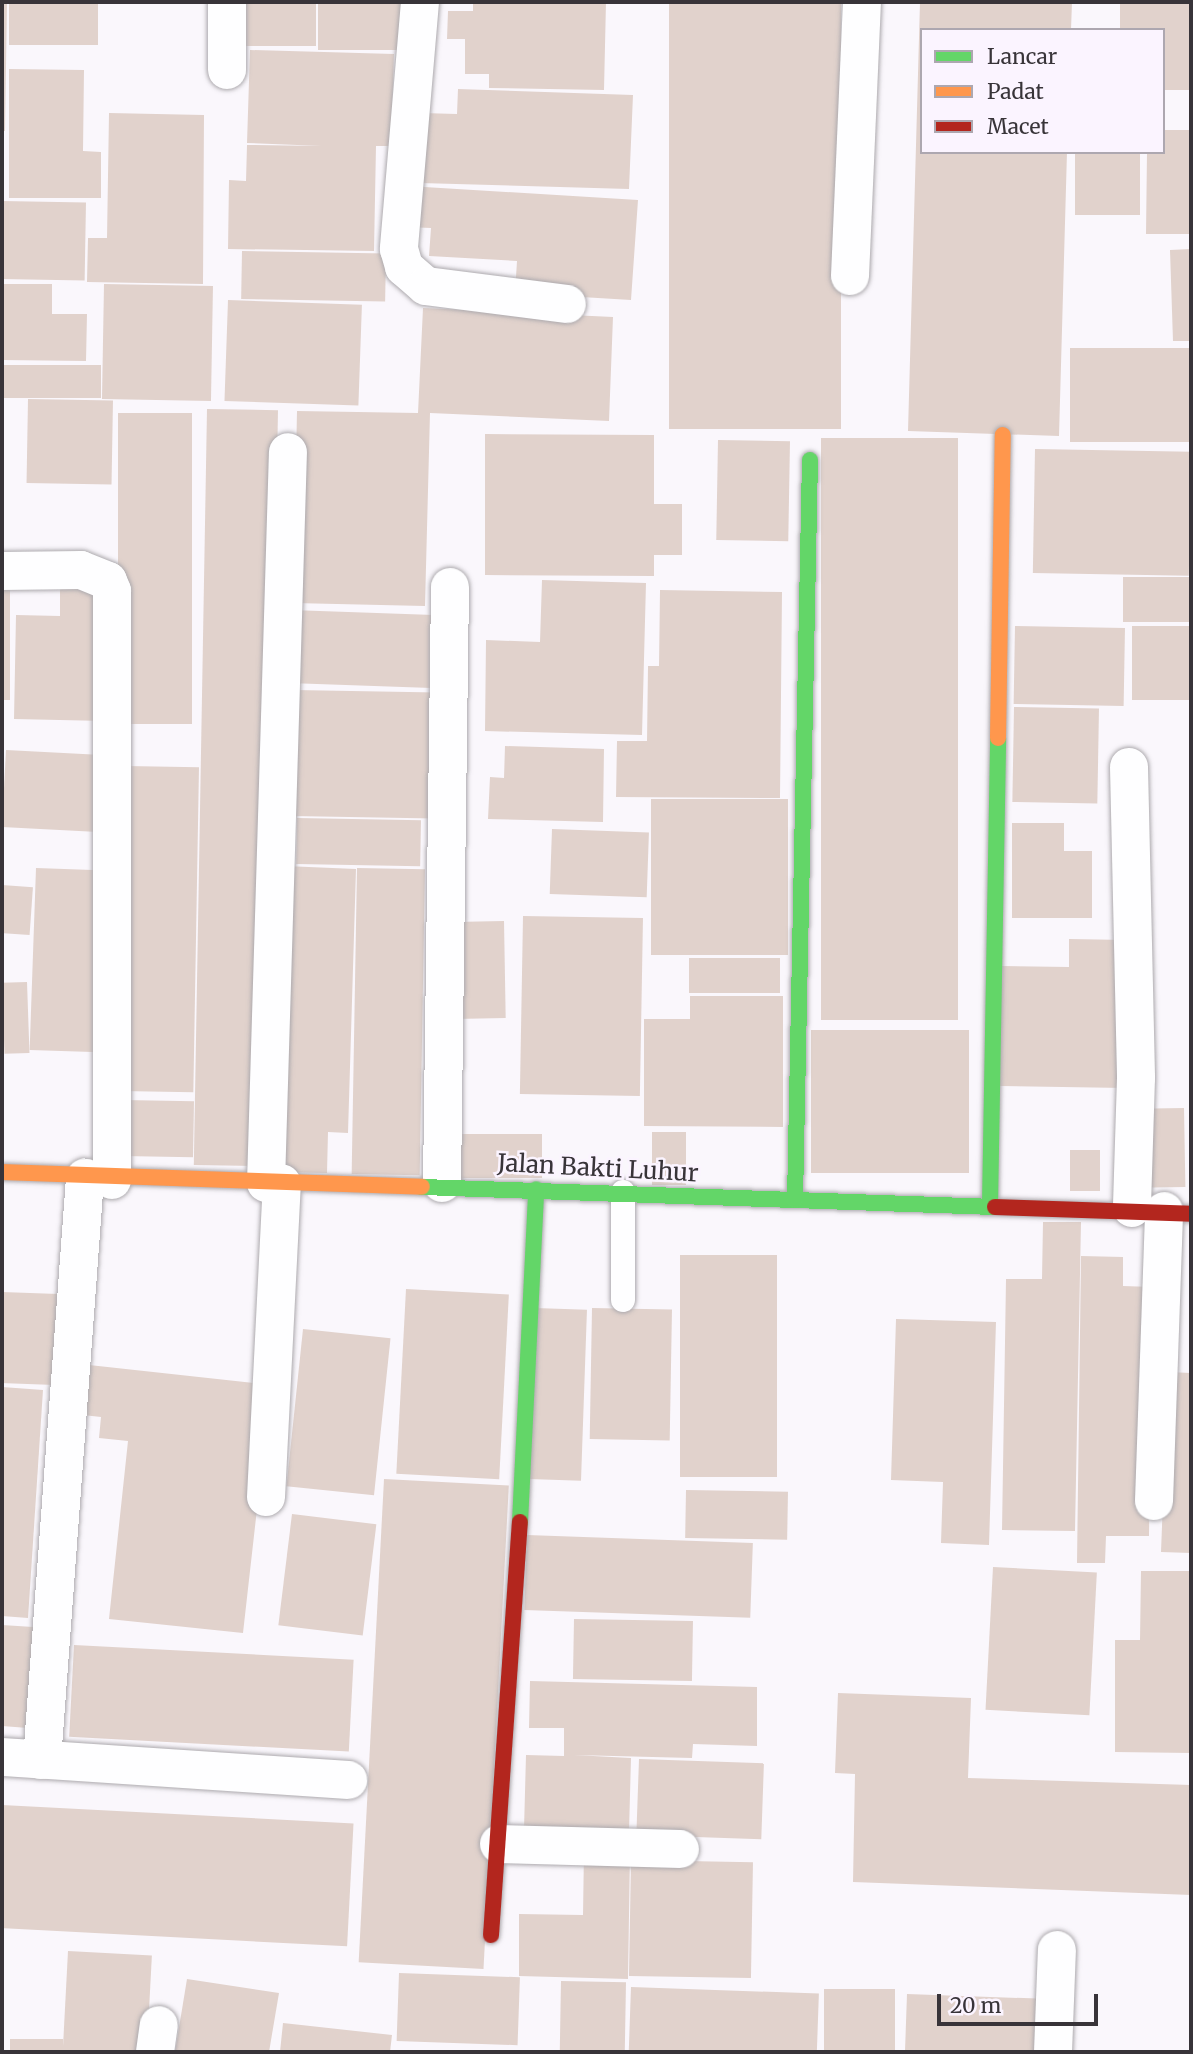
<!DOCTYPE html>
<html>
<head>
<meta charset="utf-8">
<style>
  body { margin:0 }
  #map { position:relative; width:1193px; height:2054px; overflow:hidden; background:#faf7fc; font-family:Merriweather,serif }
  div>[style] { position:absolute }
  .building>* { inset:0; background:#e1d2cc; transform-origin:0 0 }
  .roads { filter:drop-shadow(0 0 2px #adaaae) drop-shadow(0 0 2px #adaaae) }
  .lane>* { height:24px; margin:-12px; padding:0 12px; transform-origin:12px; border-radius:12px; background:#fefeff }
  .street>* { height:38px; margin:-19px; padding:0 19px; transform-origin:19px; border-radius:19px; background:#fefeff }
  .fast>* { height:16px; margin:-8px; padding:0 8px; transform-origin:8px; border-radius:8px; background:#63d668 }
  .slow>* { height:16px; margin:-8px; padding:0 8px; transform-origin:8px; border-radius:8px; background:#ff974d }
  .jam>* { height:16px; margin:-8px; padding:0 8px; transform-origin:8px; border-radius:8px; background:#b3261e }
  span { translate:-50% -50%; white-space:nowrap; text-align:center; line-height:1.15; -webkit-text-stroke:5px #fbf4ff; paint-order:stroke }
  .street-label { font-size:24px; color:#383439 }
  .frame { position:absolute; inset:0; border:4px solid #383439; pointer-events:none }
  .legend { position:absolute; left:920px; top:28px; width:245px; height:126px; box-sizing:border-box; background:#fbf4ff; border:2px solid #ada7b0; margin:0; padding:9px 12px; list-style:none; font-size:21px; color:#383439 }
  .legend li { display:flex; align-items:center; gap:14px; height:35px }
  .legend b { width:35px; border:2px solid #ada7b0 }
  .scale { position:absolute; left:937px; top:1994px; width:161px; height:32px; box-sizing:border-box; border:4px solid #383439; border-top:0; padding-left:9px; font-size:21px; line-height:24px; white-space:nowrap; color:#383439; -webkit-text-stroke:5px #fbf4ff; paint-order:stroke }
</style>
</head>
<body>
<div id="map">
  <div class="building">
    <i style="clip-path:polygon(2px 2px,7px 2px,5px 131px,2px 131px)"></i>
    <i style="left:9px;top:2px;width:89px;height:43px"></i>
    <i style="left:242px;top:2px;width:74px;height:44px"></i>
    <i style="left:318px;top:2px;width:89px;height:48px"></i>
    <i style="clip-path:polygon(473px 2px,606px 2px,604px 90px,489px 88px,489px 74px,465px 74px,465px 39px,447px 39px,448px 11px,473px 11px)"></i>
    <i style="left:669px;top:2px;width:172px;height:427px"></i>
    <i style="clip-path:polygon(920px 2px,1072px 2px,1071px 30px,922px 30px,922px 152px,1067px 152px,1059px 436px,908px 431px)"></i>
    <i style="clip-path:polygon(1120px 2px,1191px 2px,1191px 90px,1163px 90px,1163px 30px,1120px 30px)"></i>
    <i style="clip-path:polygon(250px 50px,394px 54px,391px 146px,376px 146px,374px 251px,228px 249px,229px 180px,246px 181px,247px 145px,322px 146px,247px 143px)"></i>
    <i style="clip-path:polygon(9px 69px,84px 70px,83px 151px,101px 152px,101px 198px,9px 198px)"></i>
    <i style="clip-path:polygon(458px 89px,633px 95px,629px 189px,420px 183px,422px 113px,457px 114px)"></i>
    <i style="clip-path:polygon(109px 113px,204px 115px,203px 284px,87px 282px,88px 238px,107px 238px)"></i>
    <i style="clip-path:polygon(1163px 130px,1191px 130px,1191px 234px,1146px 234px,1147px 152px,1163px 152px)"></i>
    <i style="left:1075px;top:152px;width:65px;height:63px"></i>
    <i style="clip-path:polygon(408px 186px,638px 200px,631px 300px,515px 293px,517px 261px,429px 256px,431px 228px,406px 227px)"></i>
    <i style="left:2px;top:201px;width:84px;height:78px;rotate:1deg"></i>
    <i style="clip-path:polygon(1191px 249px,1191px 341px,1173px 341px,1170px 250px)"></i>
    <i style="left:242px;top:251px;width:144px;height:48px;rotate:1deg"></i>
    <i style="clip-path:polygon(2px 284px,52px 284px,52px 314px,87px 314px,86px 361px,2px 360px)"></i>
    <i style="left:104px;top:284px;width:109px;height:115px;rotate:1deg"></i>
    <i style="left:228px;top:300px;width:134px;height:101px;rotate:2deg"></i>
    <i style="clip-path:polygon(423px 308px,613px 317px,609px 421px,430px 413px,425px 606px,293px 603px,297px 411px,418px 413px)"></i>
    <i style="left:1070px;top:348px;width:121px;height:94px"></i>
    <i style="left:2px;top:365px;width:99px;height:33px"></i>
    <i style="left:28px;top:399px;width:85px;height:84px;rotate:1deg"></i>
    <i style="left:207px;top:409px;width:71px;height:756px;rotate:1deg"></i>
    <i style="left:118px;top:413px;width:74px;height:311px"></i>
    <i style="clip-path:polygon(485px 434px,654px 435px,654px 504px,682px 504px,682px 555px,654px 555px,654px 576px,485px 575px)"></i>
    <i style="left:821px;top:438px;width:137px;height:582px"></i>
    <i style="left:718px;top:440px;width:72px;height:100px;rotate:1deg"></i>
    <i style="left:1035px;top:449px;width:156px;height:124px;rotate:1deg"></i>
    <i style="left:1123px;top:577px;width:68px;height:45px"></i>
    <i style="clip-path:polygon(542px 580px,646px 583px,642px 735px,485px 731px,486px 640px,540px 642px)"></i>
    <i style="left:2px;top:588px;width:8px;height:112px"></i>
    <i style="clip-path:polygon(60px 588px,108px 589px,105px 721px,14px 719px,16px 615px,60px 616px)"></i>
    <i style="clip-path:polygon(660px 590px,782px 592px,780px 798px,616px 797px,617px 741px,647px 741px,648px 666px,659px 666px)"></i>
    <i style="left:291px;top:610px;width:143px;height:73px;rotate:2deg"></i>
    <i style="left:1015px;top:626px;width:110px;height:78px;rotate:1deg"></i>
    <i style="left:1132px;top:626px;width:58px;height:74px"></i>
    <i style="left:294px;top:690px;width:143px;height:126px;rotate:1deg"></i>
    <i style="left:1014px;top:707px;width:85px;height:95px;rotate:1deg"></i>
    <i style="clip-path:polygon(505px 746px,604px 749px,603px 822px,488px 819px,490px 777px,504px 778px)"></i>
    <i style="left:6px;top:750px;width:101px;height:77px;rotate:3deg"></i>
    <i style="left:126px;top:766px;width:73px;height:325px;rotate:1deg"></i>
    <i style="left:651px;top:799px;width:137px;height:156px"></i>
    <i style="left:297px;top:818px;width:124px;height:46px;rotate:1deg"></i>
    <i style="clip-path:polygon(1012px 823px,1064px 823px,1064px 851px,1092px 851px,1092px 918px,1012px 918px)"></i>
    <i style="left:552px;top:829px;width:97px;height:65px;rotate:2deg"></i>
    <i style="clip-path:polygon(285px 866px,356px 869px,348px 1133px,328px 1132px,327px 1173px,277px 1172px)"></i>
    <i style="left:36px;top:868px;width:71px;height:182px;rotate:2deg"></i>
    <i style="left:357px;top:868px;width:68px;height:306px;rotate:1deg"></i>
    <i style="left:2px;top:885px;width:31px;height:48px;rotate:4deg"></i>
    <i style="left:523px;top:916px;width:120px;height:178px;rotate:1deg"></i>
    <i style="left:504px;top:921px;width:97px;height:51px;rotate:89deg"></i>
    <i style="clip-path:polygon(1069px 939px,1127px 940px,1125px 1088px,1000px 1086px,1001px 966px,1069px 967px)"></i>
    <i style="left:689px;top:958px;width:91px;height:35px"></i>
    <i style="left:27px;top:982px;width:71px;height:25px;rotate:88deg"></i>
    <i style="clip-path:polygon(690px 996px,783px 996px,783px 1127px,644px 1126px,644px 1019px,690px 1019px)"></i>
    <i style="left:811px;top:1030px;width:158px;height:143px"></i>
    <i style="left:123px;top:1100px;width:71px;height:56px;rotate:1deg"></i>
    <i style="left:1184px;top:1108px;width:79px;height:48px;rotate:89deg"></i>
    <i style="left:652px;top:1132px;width:34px;height:53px"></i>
    <i style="left:459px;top:1134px;width:83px;height:44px"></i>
    <i style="left:1070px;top:1150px;width:30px;height:41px"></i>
    <i style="clip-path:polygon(1043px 1222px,1081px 1222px,1075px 1531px,1002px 1530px,1006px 1279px,1042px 1279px)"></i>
    <i style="left:680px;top:1255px;width:97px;height:222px"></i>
    <i style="clip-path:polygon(1081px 1256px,1123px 1257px,1123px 1286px,1152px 1287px,1149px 1536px,1106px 1536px,1105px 1563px,1077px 1563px)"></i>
    <i style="left:406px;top:1289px;width:103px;height:185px;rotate:3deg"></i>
    <i style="left:2px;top:1292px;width:56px;height:91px;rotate:2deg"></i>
    <i style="left:535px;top:1308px;width:52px;height:171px;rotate:2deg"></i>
    <i style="left:592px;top:1308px;width:80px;height:131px;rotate:1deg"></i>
    <i style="clip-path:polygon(896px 1319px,996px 1322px,989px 1545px,941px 1543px,943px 1482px,891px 1480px)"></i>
    <i style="left:303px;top:1329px;width:88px;height:158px;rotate:6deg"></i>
    <i style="clip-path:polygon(80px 1364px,271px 1385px,243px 1633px,109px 1619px,128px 1441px,99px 1438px,101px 1417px,74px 1414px)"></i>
    <i style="clip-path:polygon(1168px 1372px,1191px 1373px,1191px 1553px,1161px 1552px)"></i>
    <i style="clip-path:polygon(2px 1387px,43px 1390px,28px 1618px,2px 1616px)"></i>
    <i style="left:384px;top:1479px;width:125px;height:484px;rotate:3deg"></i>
    <i style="left:686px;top:1490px;width:102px;height:48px;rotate:1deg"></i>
    <i style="left:292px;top:1514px;width:85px;height:112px;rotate:7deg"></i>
    <i style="left:527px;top:1535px;width:226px;height:75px;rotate:2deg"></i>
    <i style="left:993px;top:1567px;width:104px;height:143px;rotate:3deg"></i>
    <i style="clip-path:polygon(1141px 1571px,1191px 1571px,1191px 1753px,1115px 1752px,1115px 1640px,1140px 1640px)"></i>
    <i style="left:574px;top:1619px;width:119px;height:60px;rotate:1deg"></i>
    <i style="clip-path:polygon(2px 1625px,33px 1627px,28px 1728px,2px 1726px)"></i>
    <i style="left:74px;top:1645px;width:280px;height:92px;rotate:3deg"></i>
    <i style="clip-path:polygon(530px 1681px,757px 1687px,757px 1746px,693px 1744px,692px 1758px,574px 1755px,631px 1758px,629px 1832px,524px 1829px,526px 1755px,564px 1756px,564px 1728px,529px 1728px)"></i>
    <i style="clip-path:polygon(838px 1693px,971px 1698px,968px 1778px,1191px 1785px,1191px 1895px,853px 1882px,855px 1774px,835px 1773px)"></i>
    <i style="left:639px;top:1759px;width:125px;height:76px;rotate:2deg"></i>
    <i style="left:2px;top:1805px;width:352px;height:123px;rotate:3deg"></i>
    <i style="clip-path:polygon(584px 1850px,630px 1851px,628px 1979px,519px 1976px,519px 1914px,583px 1915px)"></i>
    <i style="left:631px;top:1860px;width:122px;height:116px;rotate:1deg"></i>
    <i style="left:68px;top:1951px;width:84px;height:101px;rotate:3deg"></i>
    <i style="left:399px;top:1973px;width:121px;height:68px;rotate:2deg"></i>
    <i style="clip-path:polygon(187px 1979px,279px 1993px,269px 2052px,175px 2052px)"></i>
    <i style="left:561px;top:1981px;width:65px;height:71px;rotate:1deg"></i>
    <i style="left:631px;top:1987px;width:188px;height:65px;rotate:2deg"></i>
    <i style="left:824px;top:1989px;width:71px;height:63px"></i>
    <i style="left:907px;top:1994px;width:139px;height:58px;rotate:2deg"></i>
    <i style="clip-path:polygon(283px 2023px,392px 2035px,390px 2052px,280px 2052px)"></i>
    <i style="left:10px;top:2039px;width:53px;height:13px"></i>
  </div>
  <div class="roads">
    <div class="lane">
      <i style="left:623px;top:1192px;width:108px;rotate:90deg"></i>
    </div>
    <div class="street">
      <i style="left:227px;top:2px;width:68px;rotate:90deg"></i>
      <i style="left:420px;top:2px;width:248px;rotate:94.9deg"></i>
      <i style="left:399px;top:249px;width:19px;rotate:74deg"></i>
      <i style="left:404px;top:267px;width:29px;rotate:41deg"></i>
      <i style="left:426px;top:286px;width:142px;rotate:7.3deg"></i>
      <i style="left:850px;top:276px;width:274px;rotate:-87.5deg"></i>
      <i style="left:2px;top:571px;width:79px;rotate:-0.7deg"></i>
      <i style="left:81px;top:570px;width:29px;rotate:22deg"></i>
      <i style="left:108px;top:581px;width:11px;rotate:68deg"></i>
      <i style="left:112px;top:591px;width:589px;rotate:90deg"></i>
      <i style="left:1129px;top:767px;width:311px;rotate:88.7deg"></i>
      <i style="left:1136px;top:1078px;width:130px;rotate:91.8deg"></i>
      <i style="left:266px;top:1183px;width:731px;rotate:-88.28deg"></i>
      <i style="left:442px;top:1183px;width:596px;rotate:-89.23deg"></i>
      <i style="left:266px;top:1497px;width:314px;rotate:-87.1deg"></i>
      <i style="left:1154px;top:1501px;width:290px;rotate:-88deg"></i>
      <i style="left:2px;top:1757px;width:347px;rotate:3.8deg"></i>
      <i style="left:42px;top:1760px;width:584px;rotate:-85.77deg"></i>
      <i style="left:499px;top:1844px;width:181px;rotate:1.6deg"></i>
      <i style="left:155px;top:2052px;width:27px;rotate:-82deg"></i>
      <i style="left:1053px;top:2052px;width:102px;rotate:-87.8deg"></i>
    </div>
    <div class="fast">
      <i style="left:422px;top:1187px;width:573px;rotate:2deg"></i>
      <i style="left:795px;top:1200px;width:740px;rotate:-88.84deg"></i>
      <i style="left:990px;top:1205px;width:467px;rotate:-89deg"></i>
      <i style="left:520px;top:1522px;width:333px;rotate:-87.2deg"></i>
    </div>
    <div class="slow">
      <i style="left:998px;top:738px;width:303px;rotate:-89.1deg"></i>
      <i style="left:2px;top:1172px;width:420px;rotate:2deg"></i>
    </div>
    <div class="jam">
      <i style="left:995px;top:1207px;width:196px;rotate:2deg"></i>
      <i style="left:491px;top:1935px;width:414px;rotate:-86deg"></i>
    </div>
  </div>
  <div class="street-label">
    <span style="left:598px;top:1168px;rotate:3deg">Jalan Bakti Luhur</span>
  </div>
  <div class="frame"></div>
  <ul class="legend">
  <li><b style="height:9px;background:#63d668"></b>Lancar</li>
  <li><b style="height:9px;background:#ff974d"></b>Padat</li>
  <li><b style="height:9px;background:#b3261e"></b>Macet</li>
  </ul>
  <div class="scale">20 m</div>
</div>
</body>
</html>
